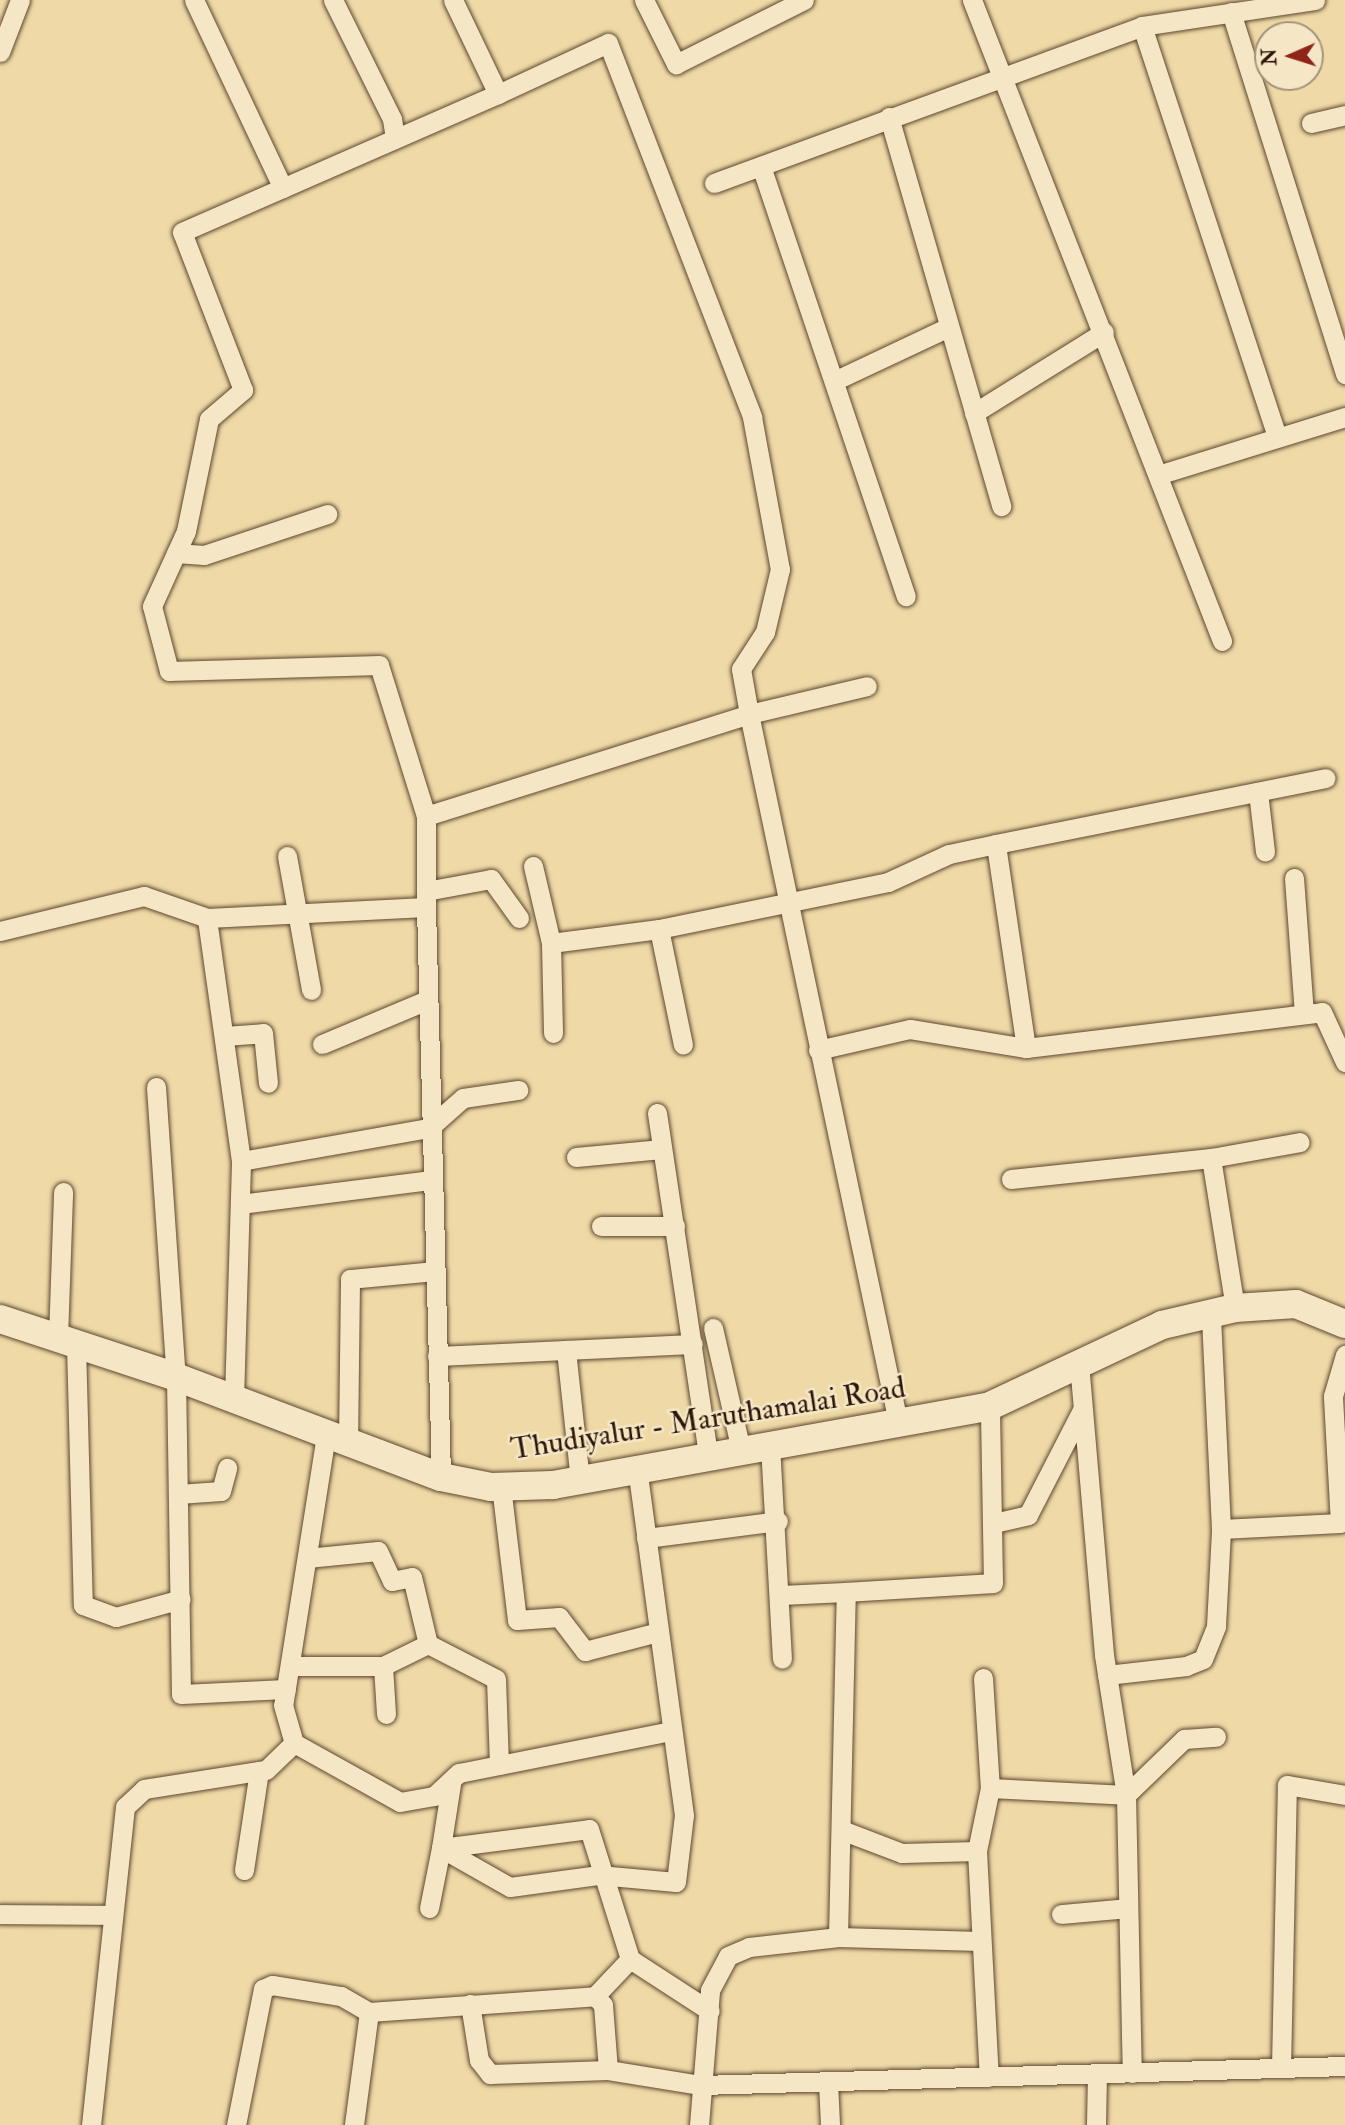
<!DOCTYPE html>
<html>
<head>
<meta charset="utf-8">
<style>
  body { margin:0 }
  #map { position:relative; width:1345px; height:2125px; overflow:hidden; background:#efdaa7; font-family:"IM FELL Double Pica",serif }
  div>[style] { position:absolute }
  .roads { filter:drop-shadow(0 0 2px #5e4730) drop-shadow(0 0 2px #5e4730) }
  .street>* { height:19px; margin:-9.5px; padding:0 9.5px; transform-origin:9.5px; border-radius:9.5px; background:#f5e7c6 }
  .secondary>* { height:28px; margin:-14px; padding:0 14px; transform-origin:14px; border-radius:14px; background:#f5e7c6 }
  span { translate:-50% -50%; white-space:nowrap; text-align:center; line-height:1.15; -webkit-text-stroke:5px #f5e7c6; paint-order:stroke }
  .street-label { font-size:30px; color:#2d1609 }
  .north { position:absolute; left:1254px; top:21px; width:70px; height:70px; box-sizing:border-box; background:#f5e7c6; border:2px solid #a5937a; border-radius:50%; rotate:267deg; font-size:19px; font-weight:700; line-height:28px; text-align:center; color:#2d1609 }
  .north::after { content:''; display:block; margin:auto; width:24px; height:32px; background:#8f2418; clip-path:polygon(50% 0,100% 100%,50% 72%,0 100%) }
</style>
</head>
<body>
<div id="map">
  <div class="roads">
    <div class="street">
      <i style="left:194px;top:0;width:208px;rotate:64.7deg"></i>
      <i style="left:333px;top:0;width:133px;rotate:63.6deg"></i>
      <i style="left:392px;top:119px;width:20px;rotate:81deg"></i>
      <i style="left:644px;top:0;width:72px;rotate:63.4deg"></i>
      <i style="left:676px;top:64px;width:143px;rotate:-26.6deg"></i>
      <i style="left:972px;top:0;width:688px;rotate:68.69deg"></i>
      <i style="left:1231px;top:12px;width:380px;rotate:72.5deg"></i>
      <i style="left:1142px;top:26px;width:432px;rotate:71.8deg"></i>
      <i style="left:0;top:52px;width:56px;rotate:-69deg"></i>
      <i style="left:498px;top:94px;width:121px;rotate:-24.9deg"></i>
      <i style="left:608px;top:43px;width:401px;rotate:68.9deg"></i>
      <i style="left:752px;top:417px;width:155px;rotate:79.6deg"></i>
      <i style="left:780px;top:569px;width:65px;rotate:103.4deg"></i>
      <i style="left:765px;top:632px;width:44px;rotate:123deg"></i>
      <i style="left:741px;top:669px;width:46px;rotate:79.9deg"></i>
      <i style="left:749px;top:714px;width:121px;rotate:-13.3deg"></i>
      <i style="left:889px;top:117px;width:405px;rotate:73.9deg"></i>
      <i style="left:1311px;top:123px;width:35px;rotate:-13deg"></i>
      <i style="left:761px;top:166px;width:454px;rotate:71.4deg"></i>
      <i style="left:714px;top:183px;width:456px;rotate:-20.1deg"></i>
      <i style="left:1142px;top:26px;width:175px;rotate:-8.5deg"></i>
      <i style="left:834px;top:381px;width:127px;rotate:-25.2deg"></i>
      <i style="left:974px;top:413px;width:153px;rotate:-31.9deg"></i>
      <i style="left:1161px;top:474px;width:193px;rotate:-17.2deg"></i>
      <i style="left:176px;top:553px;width:28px;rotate:4deg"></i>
      <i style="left:204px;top:555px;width:130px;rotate:-18.4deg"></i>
      <i style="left:1258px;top:792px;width:60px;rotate:83.3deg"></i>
      <i style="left:426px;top:816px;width:158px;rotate:-107.3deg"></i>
      <i style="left:379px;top:665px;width:210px;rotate:178.4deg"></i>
      <i style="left:169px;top:671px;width:67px;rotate:-104.7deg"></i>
      <i style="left:152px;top:606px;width:82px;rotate:-65.6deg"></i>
      <i style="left:186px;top:531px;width:114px;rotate:-78.4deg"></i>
      <i style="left:209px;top:419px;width:45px;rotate:-40.5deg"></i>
      <i style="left:243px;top:390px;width:169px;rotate:-111.1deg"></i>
      <i style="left:182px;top:232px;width:345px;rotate:-23.6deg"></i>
      <i style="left:498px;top:94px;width:104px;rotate:-115.6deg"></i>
      <i style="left:287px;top:856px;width:136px;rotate:79.8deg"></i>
      <i style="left:533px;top:866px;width:79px;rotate:76.8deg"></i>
      <i style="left:551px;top:943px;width:90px;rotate:88.7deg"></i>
      <i style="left:1294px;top:878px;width:136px;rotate:85.8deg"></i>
      <i style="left:426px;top:891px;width:66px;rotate:-10.5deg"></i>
      <i style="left:491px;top:879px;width:48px;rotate:54.3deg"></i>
      <i style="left:426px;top:907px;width:91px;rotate:-90deg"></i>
      <i style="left:426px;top:816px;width:339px;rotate:-17.5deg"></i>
      <i style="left:749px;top:714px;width:724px;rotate:78.12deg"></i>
      <i style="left:659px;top:929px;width:118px;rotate:78.3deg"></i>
      <i style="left:0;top:931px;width:148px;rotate:-13.7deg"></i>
      <i style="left:144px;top:896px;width:67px;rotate:19.2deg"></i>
      <i style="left:551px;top:943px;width:109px;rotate:-7.4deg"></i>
      <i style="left:659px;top:929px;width:234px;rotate:-11.6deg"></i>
      <i style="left:888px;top:882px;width:67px;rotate:-24.7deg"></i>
      <i style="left:949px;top:854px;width:48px;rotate:-12deg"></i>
      <i style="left:224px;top:1036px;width:39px;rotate:-4deg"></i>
      <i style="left:263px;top:1033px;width:50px;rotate:84.3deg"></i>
      <i style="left:322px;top:1044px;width:112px;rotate:-22.7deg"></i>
      <i style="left:1026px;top:1048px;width:206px;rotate:-98.4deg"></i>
      <i style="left:996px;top:844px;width:336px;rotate:-11.3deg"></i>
      <i style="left:818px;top:1050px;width:94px;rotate:-12.9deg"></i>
      <i style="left:910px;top:1029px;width:118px;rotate:9.3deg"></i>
      <i style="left:1026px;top:1048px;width:298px;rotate:-6.9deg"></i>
      <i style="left:1322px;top:1012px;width:55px;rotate:65.3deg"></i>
      <i style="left:156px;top:1087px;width:291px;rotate:86.1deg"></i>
      <i style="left:176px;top:1377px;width:317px;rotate:89.1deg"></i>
      <i style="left:181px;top:1694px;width:105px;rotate:-2.7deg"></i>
      <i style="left:657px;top:1113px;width:347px;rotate:81.5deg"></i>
      <i style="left:576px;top:1157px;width:86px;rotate:-5.3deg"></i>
      <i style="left:1211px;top:1158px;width:152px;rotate:80.9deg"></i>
      <i style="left:241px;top:1161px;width:191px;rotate:-10deg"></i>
      <i style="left:429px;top:1128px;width:45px;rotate:-41.4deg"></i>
      <i style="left:463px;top:1098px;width:56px;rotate:-8.3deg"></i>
      <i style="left:1011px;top:1179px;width:201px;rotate:-6deg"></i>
      <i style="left:1211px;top:1158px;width:90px;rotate:-10.2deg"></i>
      <i style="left:240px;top:1204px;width:193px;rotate:-7.2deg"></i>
      <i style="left:601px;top:1226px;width:74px"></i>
      <i style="left:713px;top:1328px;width:125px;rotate:77.1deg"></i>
      <i style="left:58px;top:1338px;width:146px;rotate:-88deg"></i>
      <i style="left:76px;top:1344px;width:261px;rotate:88.5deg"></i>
      <i style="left:83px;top:1605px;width:35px;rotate:20deg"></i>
      <i style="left:116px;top:1617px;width:67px;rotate:-15.5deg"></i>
      <i style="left:566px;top:1350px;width:131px;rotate:83.9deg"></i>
      <i style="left:437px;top:1356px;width:256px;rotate:-2.7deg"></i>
      <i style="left:1079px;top:1363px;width:293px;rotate:85.1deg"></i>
      <i style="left:1104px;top:1655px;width:142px;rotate:81.1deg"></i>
      <i style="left:1126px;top:1795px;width:278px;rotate:88.8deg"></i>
      <i style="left:234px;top:1399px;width:238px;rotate:-88.3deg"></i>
      <i style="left:241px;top:1161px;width:245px;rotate:-98deg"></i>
      <i style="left:207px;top:918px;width:219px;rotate:-2.9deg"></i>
      <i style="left:426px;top:907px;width:570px;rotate:88.49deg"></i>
      <i style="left:326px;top:1435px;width:273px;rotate:99deg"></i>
      <i style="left:283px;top:1705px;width:40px;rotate:74deg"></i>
      <i style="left:294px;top:1743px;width:121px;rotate:29.1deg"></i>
      <i style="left:400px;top:1802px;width:35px;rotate:-10deg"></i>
      <i style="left:434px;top:1796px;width:34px;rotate:-43deg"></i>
      <i style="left:459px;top:1773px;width:216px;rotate:-11.2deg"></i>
      <i style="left:348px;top:1444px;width:165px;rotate:-89.3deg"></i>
      <i style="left:350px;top:1279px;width:84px;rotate:-5.4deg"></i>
      <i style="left:770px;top:1445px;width:214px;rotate:86.8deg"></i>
      <i style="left:501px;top:1486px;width:135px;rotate:83.2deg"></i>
      <i style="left:517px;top:1620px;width:42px;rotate:-4.1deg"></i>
      <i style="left:559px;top:1617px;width:43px;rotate:52.6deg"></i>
      <i style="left:585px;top:1651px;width:75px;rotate:-14.6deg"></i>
      <i style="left:178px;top:1494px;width:43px;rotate:-4deg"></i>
      <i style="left:221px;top:1491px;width:24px;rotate:-75deg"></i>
      <i style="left:994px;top:1523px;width:35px;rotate:-13deg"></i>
      <i style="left:1028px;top:1515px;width:118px;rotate:-62.8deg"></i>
      <i style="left:1221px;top:1529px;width:119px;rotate:-2.9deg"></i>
      <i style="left:1340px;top:1523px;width:127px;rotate:-93.2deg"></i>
      <i style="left:1333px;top:1396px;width:43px;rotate:-73.7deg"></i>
      <i style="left:646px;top:1538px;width:133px;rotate:-7.3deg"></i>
      <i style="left:307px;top:1558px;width:71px;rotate:-5.6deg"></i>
      <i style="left:378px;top:1551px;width:33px;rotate:65deg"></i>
      <i style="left:392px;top:1581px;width:20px;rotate:-11deg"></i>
      <i style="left:412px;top:1577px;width:69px;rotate:76.6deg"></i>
      <i style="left:780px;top:1595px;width:66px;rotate:-2.6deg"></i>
      <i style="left:290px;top:1666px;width:93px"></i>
      <i style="left:383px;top:1666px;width:50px;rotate:-26.1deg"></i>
      <i style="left:428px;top:1644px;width:76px;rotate:27.2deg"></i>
      <i style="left:496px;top:1679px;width:86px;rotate:88deg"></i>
      <i style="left:383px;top:1666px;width:48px;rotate:86.4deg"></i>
      <i style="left:1107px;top:1675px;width:80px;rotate:-6.5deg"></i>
      <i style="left:1186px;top:1666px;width:18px;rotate:-22deg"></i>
      <i style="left:1203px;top:1659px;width:35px;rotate:-68deg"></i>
      <i style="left:1216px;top:1626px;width:97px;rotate:-87deg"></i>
      <i style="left:1221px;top:1529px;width:215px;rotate:-92.7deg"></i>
      <i style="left:983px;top:1678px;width:110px;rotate:86.4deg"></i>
      <i style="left:990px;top:1788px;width:64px;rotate:101.7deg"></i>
      <i style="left:977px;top:1851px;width:226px;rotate:87deg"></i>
      <i style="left:451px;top:1784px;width:65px;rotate:98.9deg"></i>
      <i style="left:441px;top:1848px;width:149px;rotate:-7.3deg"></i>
      <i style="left:589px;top:1829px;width:136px;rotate:72.5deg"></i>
      <i style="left:630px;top:1959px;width:95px;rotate:33deg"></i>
      <i style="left:990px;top:1788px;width:136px;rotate:2.9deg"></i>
      <i style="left:1126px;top:1795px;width:81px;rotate:-44deg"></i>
      <i style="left:1184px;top:1739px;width:32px;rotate:-4deg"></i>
      <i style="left:844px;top:1831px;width:62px;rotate:20.8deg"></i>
      <i style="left:902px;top:1853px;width:75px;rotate:-1.5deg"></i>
      <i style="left:244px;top:1870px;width:100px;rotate:-81.4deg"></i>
      <i style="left:429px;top:1908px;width:61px;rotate:-78.7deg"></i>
      <i style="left:441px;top:1848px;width:79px;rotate:29.5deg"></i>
      <i style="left:510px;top:1887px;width:90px;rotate:-7.7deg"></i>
      <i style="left:599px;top:1875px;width:77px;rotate:5.2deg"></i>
      <i style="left:676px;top:1882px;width:67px;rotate:-83.2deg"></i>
      <i style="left:684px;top:1815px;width:349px;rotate:-97.7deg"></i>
      <i style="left:0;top:1914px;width:112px;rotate:0.5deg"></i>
      <i style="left:1061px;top:1914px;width:67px;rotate:-5.1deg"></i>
      <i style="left:838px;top:1937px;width:345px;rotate:-88.7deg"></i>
      <i style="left:846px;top:1592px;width:147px;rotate:-3.5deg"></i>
      <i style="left:993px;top:1583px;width:177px;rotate:-91deg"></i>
      <i style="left:595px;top:1996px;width:51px;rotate:-46.6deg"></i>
      <i style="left:470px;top:2004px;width:57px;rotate:80.9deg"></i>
      <i style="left:479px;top:2060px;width:18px;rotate:52deg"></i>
      <i style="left:490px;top:2074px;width:118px;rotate:-1.9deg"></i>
      <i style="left:369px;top:2012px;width:227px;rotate:-4deg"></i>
      <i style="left:595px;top:1996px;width:12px;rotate:48deg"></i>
      <i style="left:603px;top:2005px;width:65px;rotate:85.6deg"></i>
      <i style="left:608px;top:2070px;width:94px;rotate:9.2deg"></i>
      <i style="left:701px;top:2085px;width:644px;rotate:-1.69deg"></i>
      <i style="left:1281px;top:2068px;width:283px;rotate:-88.8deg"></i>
      <i style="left:1287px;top:1785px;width:59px;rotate:9.8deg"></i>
      <i style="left:828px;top:2082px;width:43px;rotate:87.3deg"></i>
      <i style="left:91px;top:2125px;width:320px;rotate:-83.9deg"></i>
      <i style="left:125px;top:1807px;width:26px;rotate:-43deg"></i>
      <i style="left:144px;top:1789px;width:123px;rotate:-8.9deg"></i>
      <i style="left:266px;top:1770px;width:39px;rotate:-44deg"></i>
      <i style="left:236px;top:2125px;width:139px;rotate:-78.8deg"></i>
      <i style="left:263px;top:1989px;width:10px;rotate:-24deg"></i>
      <i style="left:272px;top:1985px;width:70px;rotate:9.1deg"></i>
      <i style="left:341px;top:1996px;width:32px;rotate:30deg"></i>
      <i style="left:369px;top:2012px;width:114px;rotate:97.6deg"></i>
      <i style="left:699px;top:2125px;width:135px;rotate:-85.3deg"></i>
      <i style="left:710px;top:1990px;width:38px;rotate:-62deg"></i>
      <i style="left:728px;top:1956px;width:23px;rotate:-23deg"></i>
      <i style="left:749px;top:1947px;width:90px;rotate:-6.4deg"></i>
      <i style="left:838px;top:1937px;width:142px;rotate:1.6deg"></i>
      <i style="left:1096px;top:2125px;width:51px;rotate:-88.9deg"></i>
    </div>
    <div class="secondary">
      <i style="left:0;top:1319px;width:185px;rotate:18.2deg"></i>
      <i style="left:176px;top:1377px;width:283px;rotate:20.7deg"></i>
      <i style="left:441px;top:1477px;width:51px;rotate:11.3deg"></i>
      <i style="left:491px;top:1487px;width:62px;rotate:-1.8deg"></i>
      <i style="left:553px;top:1485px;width:444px;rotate:-10.2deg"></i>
      <i style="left:990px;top:1406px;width:190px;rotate:-25.2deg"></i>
      <i style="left:1162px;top:1325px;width:75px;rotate:-13.1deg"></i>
      <i style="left:1235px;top:1308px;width:61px;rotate:-3.8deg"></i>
      <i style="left:1296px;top:1304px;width:53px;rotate:22.2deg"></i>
    </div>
  </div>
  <div class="street-label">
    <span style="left:708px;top:1419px;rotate:-9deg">Thudiyalur - Maruthamalai Road</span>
  </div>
  <div class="north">N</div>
</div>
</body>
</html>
